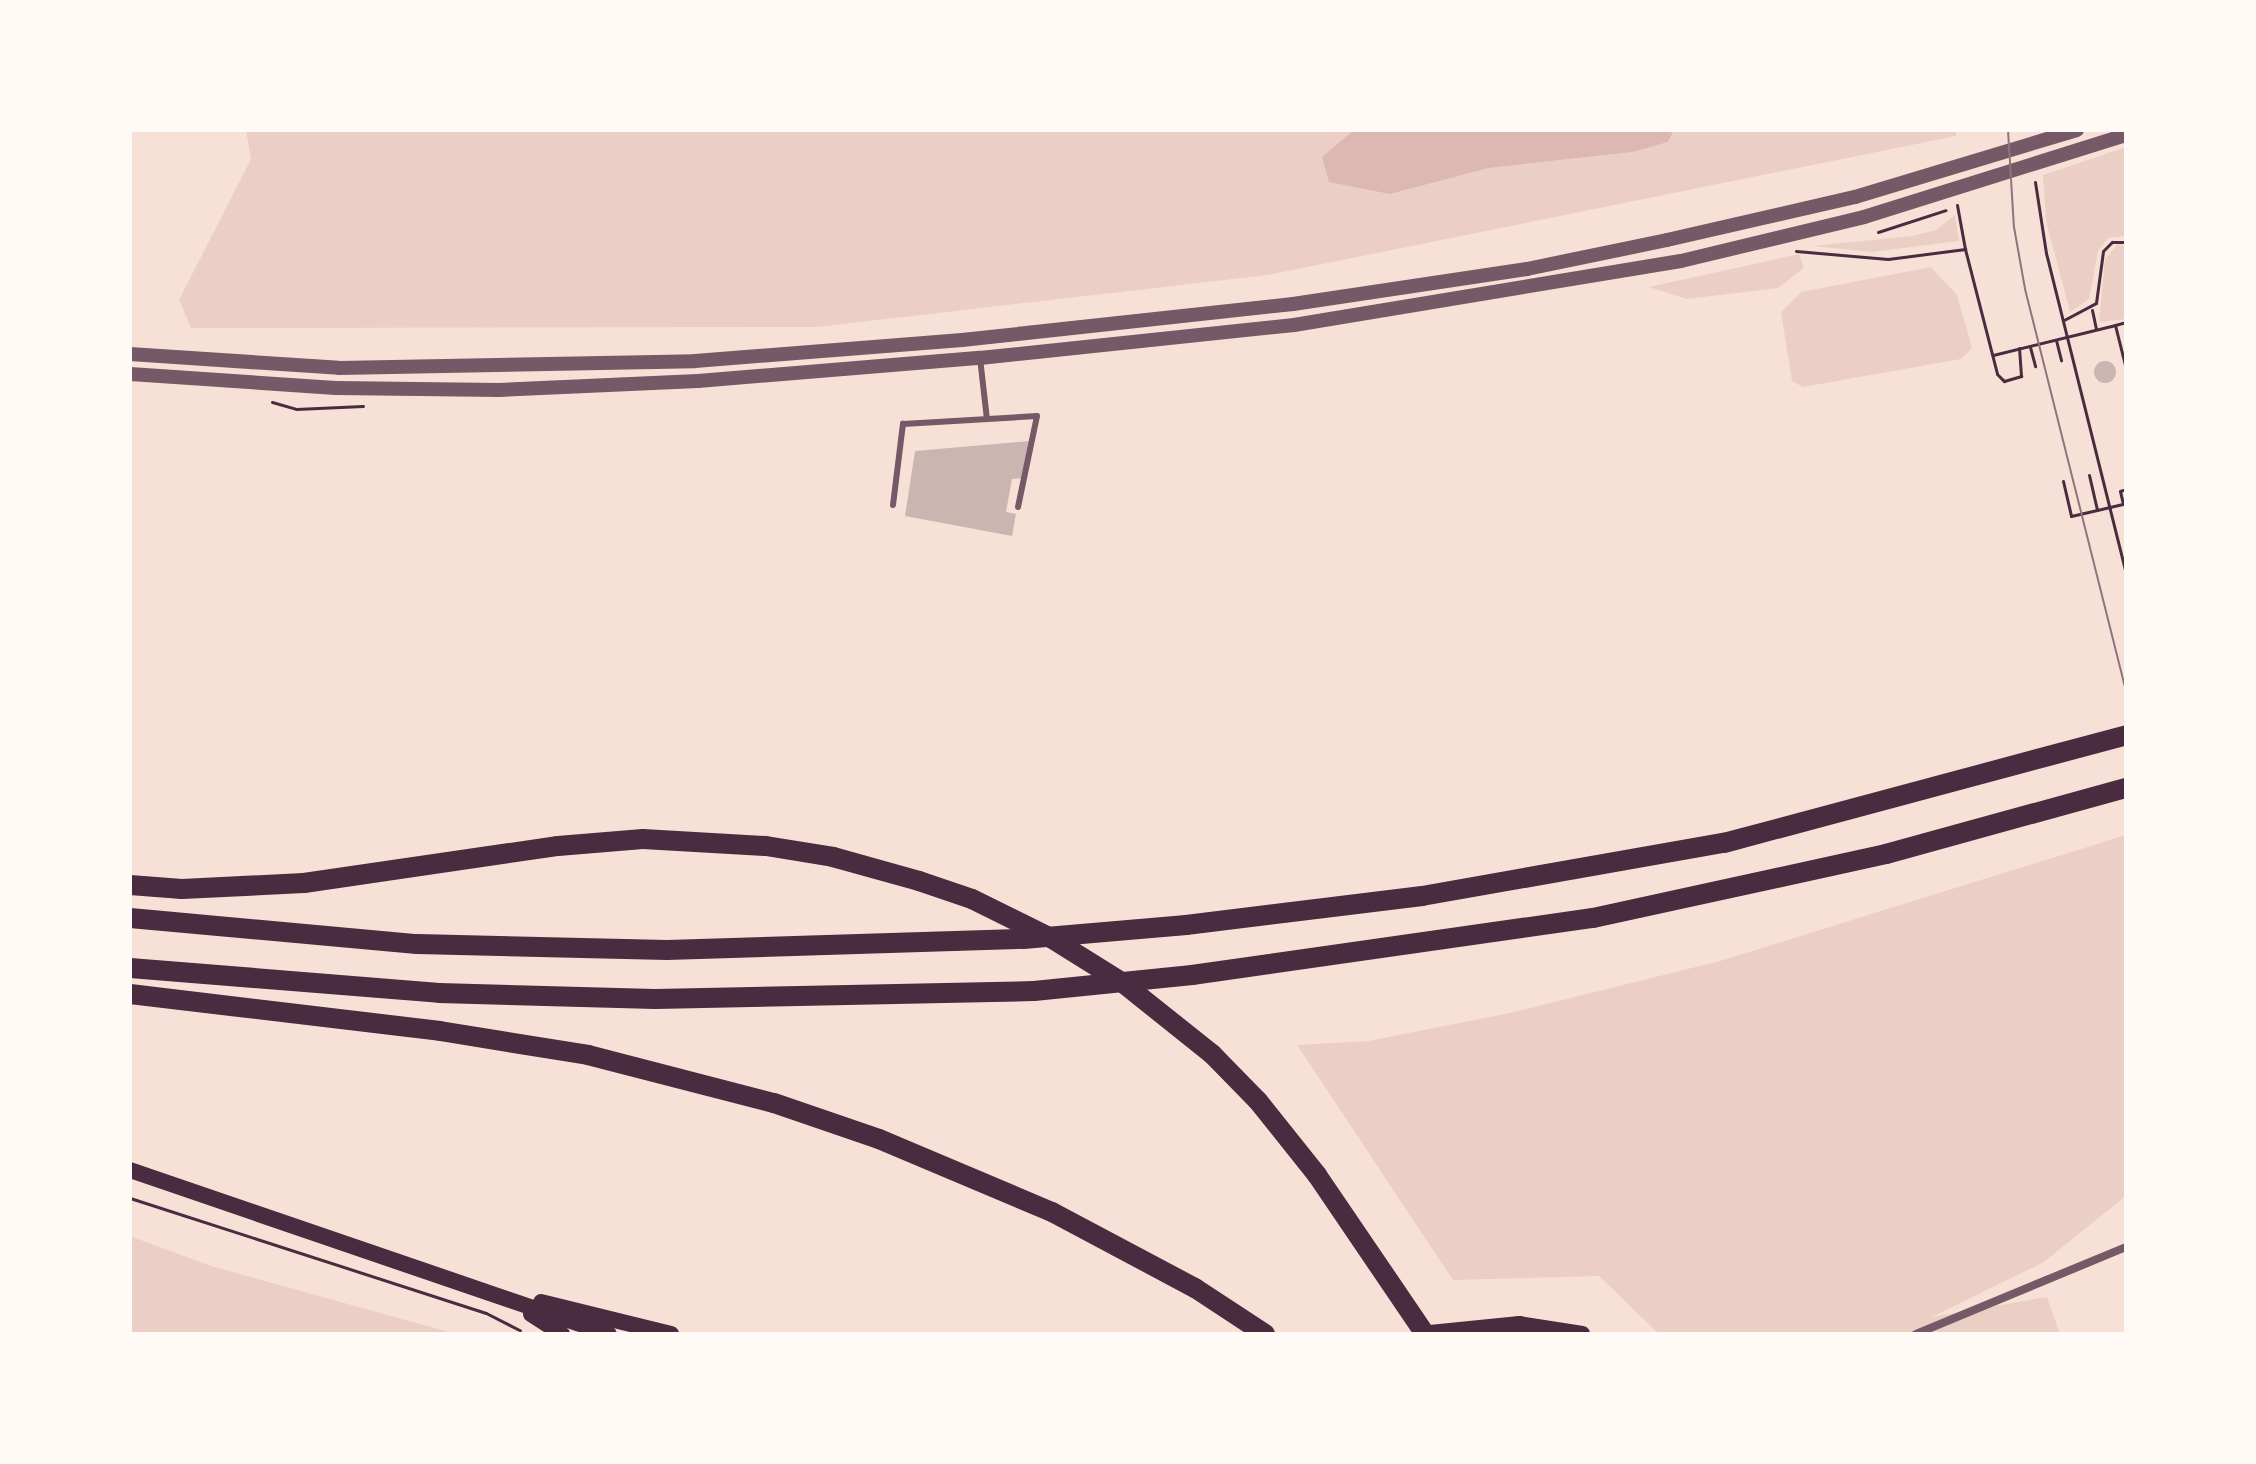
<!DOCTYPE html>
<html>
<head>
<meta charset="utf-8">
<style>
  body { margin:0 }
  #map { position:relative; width:2256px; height:1464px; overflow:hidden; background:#f7e1d7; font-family:Poppins,sans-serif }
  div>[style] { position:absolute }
  .green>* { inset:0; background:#ebcfc5 }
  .water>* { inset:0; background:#dcb8b0 }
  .building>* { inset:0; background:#ccb4b1 }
  .round { border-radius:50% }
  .path>* { height:3px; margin:-1.5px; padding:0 1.5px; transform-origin:1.5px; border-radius:1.5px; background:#4a2c40 }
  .service>* { height:6px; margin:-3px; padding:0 3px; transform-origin:3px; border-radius:3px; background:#755966 }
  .minor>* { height:8px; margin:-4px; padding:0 4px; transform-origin:4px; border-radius:4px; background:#755966 }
  .tertiary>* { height:14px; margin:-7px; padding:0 7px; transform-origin:7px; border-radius:7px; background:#755966 }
  .secondary>* { height:16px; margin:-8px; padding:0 8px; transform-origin:8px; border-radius:8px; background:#4a2c40 }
  .motorway>* { height:20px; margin:-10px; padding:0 10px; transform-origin:10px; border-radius:10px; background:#4a2c40 }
  .tram>* { height:2px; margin:-1px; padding:0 1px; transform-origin:1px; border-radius:1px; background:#8f747c }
  span { translate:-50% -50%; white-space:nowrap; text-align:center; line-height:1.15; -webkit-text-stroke:8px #fffaf5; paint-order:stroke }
  .frame { position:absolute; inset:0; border:132px solid #fffaf5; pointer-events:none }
</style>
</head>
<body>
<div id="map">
  <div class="green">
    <i style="clip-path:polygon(246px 130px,1354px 130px,1323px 157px,1390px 194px,1489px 168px,1633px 152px,1668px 142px,1674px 130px,1956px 130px,1956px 136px,1268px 275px,817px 327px,191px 328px,179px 300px,251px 159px)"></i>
    <i style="clip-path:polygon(2126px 147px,2126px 236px,2108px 238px,2098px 251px,2089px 299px,2070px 312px,2046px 221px,2043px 175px)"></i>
    <i style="clip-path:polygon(1955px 215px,1959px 241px,1872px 252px,1812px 246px,1912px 236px,1936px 230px)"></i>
    <i style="clip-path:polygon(2118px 244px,2126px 246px,2126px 319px,2099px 322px,2105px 259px)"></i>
    <i style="clip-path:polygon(1799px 254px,1804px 268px,1778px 288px,1687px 299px,1649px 287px)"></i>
    <i style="clip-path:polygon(1931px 267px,1957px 295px,1972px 348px,1961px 359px,1803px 387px,1792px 381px,1781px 312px,1801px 292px)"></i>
    <i style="clip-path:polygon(2126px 835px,2126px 1196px,2044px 1262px,1932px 1317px,2047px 1297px,2060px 1334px,1659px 1334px,1599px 1276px,1453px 1280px,1297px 1045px,1368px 1041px,1510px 1013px,1720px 961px)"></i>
    <i style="clip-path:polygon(130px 1236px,211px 1266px,456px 1334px,130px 1334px)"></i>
  </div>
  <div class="water">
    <i style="clip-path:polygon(1354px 130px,1674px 130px,1668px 142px,1633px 152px,1489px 168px,1390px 194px,1329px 182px,1322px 157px)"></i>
  </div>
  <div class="building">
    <i class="round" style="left:2094px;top:361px;width:22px;height:22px"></i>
    <i style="clip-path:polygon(1029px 441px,1023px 478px,1012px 479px,1006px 512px,1016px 514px,1012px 536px,905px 516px,915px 451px)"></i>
  </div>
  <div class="path">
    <i style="left:2035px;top:182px;width:72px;rotate:81.2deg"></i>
    <i style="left:2046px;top:253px;width:332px;rotate:76deg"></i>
    <i style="left:1957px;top:205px;width:45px;rotate:79.7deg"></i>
    <i style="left:1878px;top:232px;width:71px;rotate:-17.9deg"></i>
    <i style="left:1796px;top:251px;width:92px;rotate:5deg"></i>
    <i style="left:1888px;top:259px;width:78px;rotate:-7.4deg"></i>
    <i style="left:1965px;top:249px;width:129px;rotate:75.6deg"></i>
    <i style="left:1997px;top:374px;width:10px;rotate:45deg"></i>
    <i style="left:2004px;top:381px;width:18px;rotate:-16deg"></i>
    <i style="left:2021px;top:376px;width:28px;rotate:-94deg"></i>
    <i style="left:2092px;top:310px;width:19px;rotate:78deg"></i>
    <i style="left:2064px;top:320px;width:36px;rotate:-28deg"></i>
    <i style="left:2096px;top:303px;width:52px;rotate:-82.3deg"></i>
    <i style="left:2103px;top:251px;width:13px;rotate:-45deg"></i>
    <i style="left:2112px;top:242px;width:14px"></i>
    <i style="left:2115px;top:325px;width:11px;rotate:-15deg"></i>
    <i style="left:2056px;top:340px;width:21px;rotate:76deg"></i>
    <i style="left:2030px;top:347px;width:20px;rotate:75deg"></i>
    <i style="left:1993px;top:355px;width:126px;rotate:-13.8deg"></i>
    <i style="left:2115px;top:325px;width:45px;rotate:76deg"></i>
    <i style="left:272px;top:402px;width:25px;rotate:16deg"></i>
    <i style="left:296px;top:409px;width:67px;rotate:-2.6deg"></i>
    <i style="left:2089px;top:475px;width:36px;rotate:77deg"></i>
    <i style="left:2063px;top:481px;width:36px;rotate:77deg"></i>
    <i style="left:2071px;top:516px;width:53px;rotate:-13deg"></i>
    <i style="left:2123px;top:504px;width:13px;rotate:-103deg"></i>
    <i style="left:2120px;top:491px;width:6px;rotate:-18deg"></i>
    <i style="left:130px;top:1198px;width:374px;rotate:17.9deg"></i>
    <i style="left:486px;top:1313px;width:38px;rotate:27deg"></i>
  </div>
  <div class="service">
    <i style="left:980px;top:358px;width:61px;rotate:83.5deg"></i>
    <i style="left:893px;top:505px;width:82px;rotate:-83deg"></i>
    <i style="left:903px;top:424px;width:134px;rotate:-3.4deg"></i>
    <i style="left:1037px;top:416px;width:93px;rotate:101.8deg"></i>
  </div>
  <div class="minor">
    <i style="left:1916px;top:1334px;width:227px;rotate:-22.5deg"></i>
  </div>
  <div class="tertiary">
    <i style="left:130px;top:354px;width:209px;rotate:3.8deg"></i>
    <i style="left:339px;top:368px;width:356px;rotate:-1.1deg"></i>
    <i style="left:695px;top:361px;width:268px;rotate:-4.5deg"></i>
    <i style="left:962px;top:340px;width:333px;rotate:-6.2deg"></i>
    <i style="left:1293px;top:304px;width:237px;rotate:-8.5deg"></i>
    <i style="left:1527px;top:269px;width:143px;rotate:-11.7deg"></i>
    <i style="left:1667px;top:240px;width:193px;rotate:-12.9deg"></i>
    <i style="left:1855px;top:197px;width:232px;rotate:-16.8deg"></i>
    <i style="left:130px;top:374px;width:206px;rotate:3.9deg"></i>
    <i style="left:336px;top:388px;width:163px;rotate:0.7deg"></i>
    <i style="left:499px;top:390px;width:199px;rotate:-2.6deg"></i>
    <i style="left:698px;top:381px;width:283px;rotate:-4.7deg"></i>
    <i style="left:980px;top:358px;width:316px;rotate:-6deg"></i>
    <i style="left:1294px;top:325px;width:392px;rotate:-9.4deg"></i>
    <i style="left:1681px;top:261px;width:188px;rotate:-13.5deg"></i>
    <i style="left:1864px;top:217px;width:275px;rotate:-17.4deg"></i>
  </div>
  <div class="secondary">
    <i style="left:130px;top:1170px;width:506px;rotate:18.9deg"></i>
    <i style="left:541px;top:1302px;width:134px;rotate:13.8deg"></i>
    <i style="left:531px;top:1314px;width:37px;rotate:33deg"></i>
    <i style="left:1420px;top:1334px;width:100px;rotate:-5.8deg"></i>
    <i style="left:1519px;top:1324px;width:64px;rotate:9deg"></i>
  </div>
  <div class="motorway">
    <i style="left:130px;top:885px;width:52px;rotate:4.4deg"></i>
    <i style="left:182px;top:889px;width:122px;rotate:-2.8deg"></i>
    <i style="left:304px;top:883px;width:257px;rotate:-8.3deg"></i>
    <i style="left:558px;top:846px;width:85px;rotate:-4.7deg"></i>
    <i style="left:643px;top:839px;width:123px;rotate:3.3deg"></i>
    <i style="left:766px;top:846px;width:68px;rotate:9.3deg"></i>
    <i style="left:833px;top:857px;width:89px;rotate:15.6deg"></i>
    <i style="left:919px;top:881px;width:56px;rotate:18.8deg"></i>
    <i style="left:972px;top:899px;width:88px;rotate:26.3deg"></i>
    <i style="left:1051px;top:938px;width:85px;rotate:32deg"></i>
    <i style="left:1123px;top:983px;width:114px;rotate:38.6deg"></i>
    <i style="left:1212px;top:1054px;width:66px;rotate:45.6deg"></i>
    <i style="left:1258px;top:1101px;width:95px;rotate:51.4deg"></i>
    <i style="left:1317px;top:1175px;width:192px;rotate:55.8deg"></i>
    <i style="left:130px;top:918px;width:288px;rotate:5.2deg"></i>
    <i style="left:417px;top:944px;width:250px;rotate:1.4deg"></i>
    <i style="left:667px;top:950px;width:356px;rotate:-1.8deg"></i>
    <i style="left:1023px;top:939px;width:164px;rotate:-4.9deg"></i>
    <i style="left:1186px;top:925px;width:238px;rotate:-7deg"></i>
    <i style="left:1422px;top:896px;width:307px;rotate:-10deg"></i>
    <i style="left:1724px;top:843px;width:416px;rotate:-15deg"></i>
    <i style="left:130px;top:968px;width:310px;rotate:4.6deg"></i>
    <i style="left:439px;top:993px;width:216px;rotate:1.6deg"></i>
    <i style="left:655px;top:999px;width:379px;rotate:-1.2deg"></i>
    <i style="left:1034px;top:991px;width:159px;rotate:-5.8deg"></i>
    <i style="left:1192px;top:975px;width:405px;rotate:-8.1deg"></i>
    <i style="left:1593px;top:918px;width:300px;rotate:-12.3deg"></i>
    <i style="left:1886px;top:854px;width:249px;rotate:-15.4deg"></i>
    <i style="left:130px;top:994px;width:312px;rotate:6.8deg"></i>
    <i style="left:440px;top:1031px;width:150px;rotate:9.2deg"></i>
    <i style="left:588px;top:1055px;width:192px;rotate:14.5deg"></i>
    <i style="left:774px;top:1103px;width:111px;rotate:18.9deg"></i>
    <i style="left:879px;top:1139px;width:188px;rotate:22.9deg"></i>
    <i style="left:1052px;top:1212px;width:162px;rotate:28deg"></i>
    <i style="left:1195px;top:1288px;width:84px;rotate:33.3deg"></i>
  </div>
  <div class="tram">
    <i style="left:2008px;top:130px;width:97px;rotate:86.5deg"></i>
    <i style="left:2014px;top:227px;width:63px;rotate:79.9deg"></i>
    <i style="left:2025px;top:289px;width:414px;rotate:75.9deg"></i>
  </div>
  <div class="frame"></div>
</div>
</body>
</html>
